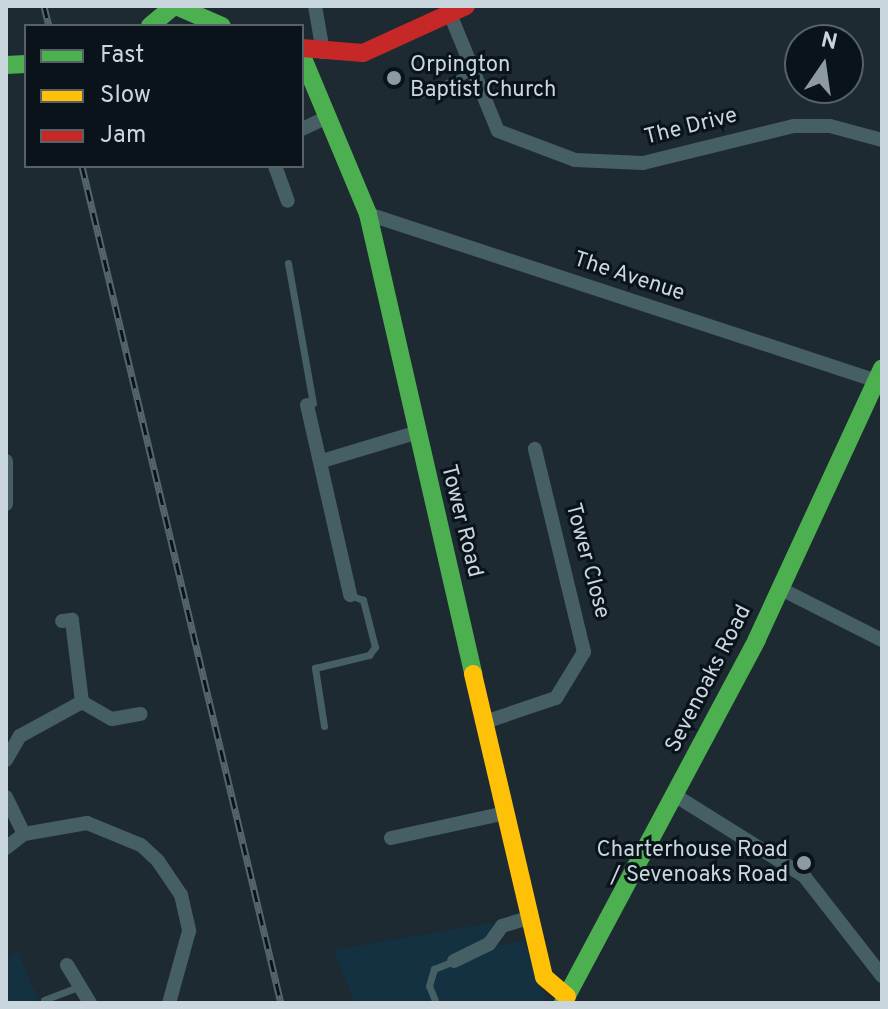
<!DOCTYPE html>
<html>
<head>
<meta charset="utf-8">
<style>
  body { margin:0 }
  #map { position:relative; width:888px; height:1009px; overflow:hidden; background:#1d2a31; font-family:Overpass,sans-serif }
  div>[style] { position:absolute }
  .built>* { inset:0; background:#143141 }
  .lane>* { height:7px; margin:-3.5px; padding:0 3.5px; transform-origin:3.5px; border-radius:3.5px; background:#455f64 }
  .street>* { height:14px; margin:-7px; padding:0 7px; transform-origin:7px; border-radius:7px; background:#455f64 }
  .fast>* { height:18px; margin:-9px; padding:0 9px; transform-origin:9px; border-radius:9px; background:#4caf50 }
  .slow>* { height:18px; margin:-9px; padding:0 9px; transform-origin:9px; border-radius:9px; background:#ffc107 }
  .jam>* { height:18px; margin:-9px; padding:0 9px; transform-origin:9px; border-radius:9px; background:#c62828 }
  .rail>* { height:7px; margin-top:-3.5px; transform-origin:0; background:repeating-linear-gradient(90deg,#0a1319 0 12px,#54666b 0 24px); box-sizing:border-box; border-block:2px solid #54666b }
  .dots>* { width:22px; height:22px; translate:-50% -50%; box-sizing:border-box; border:4px solid #0a1319; border-radius:50% }
  span { translate:-50% -50%; white-space:nowrap; text-align:center; line-height:1.15; -webkit-text-stroke:6px #0a1319; paint-order:stroke }
  .poi-label { font-size:22px; color:#c9d6de }
  .left { translate:0 -50%; text-align:left }
  .right { translate:-100% -50%; text-align:right }
  .street-label { font-size:22px; color:#c9d6de }
  .frame { position:absolute; inset:0; border:8px solid #c9d6de; pointer-events:none }
  .legend { position:absolute; left:24px; top:24px; width:280px; height:144px; box-sizing:border-box; background:#0a1319; border:2px solid #566168; margin:0; padding:10px 14px; list-style:none; font-size:24px; color:#c9d6de }
  .legend li { display:flex; align-items:center; gap:16px; height:40px }
  .legend b { width:40px; border:2px solid #566168 }
  .north { position:absolute; left:784px; top:24px; width:80px; height:80px; box-sizing:border-box; background:#0a1319; border:2px solid #566168; border-radius:50%; rotate:13deg; font-size:22px; font-weight:700; line-height:32px; text-align:center; color:#c9d6de }
  .north::after { content:''; display:block; margin:auto; width:28px; height:36px; background:#8d9aa1; clip-path:polygon(50% 0,100% 100%,50% 72%,0 100%) }
</style>
</head>
<body>
<div id="map">
  <div class="built">
    <i style="clip-path:polygon(491px 923px,498px 946px,524px 940px,546px 1003px,355px 1003px,333px 950px)"></i>
    <i style="clip-path:polygon(17px 951px,40px 1003px,6px 1003px,6px 957px)"></i>
  </div>
  <div class="lane">
    <i style="left:420px;top:95px;width:59px;rotate:-24deg"></i>
    <i style="left:288px;top:263px;width:142px;rotate:79.9deg"></i>
    <i style="left:313px;top:403px;width:6px;rotate:162deg"></i>
    <i style="left:324px;top:726px;width:59px;rotate:-98.8deg"></i>
    <i style="left:315px;top:668px;width:56px;rotate:-13.5deg"></i>
    <i style="left:369px;top:655px;width:10px;rotate:-53deg"></i>
    <i style="left:375px;top:647px;width:49px;rotate:-104.3deg"></i>
    <i style="left:363px;top:600px;width:14px;rotate:-159deg"></i>
    <i style="left:44px;top:1000px;width:39px;rotate:-21deg"></i>
    <i style="left:436px;top:1003px;width:18px;rotate:-112deg"></i>
    <i style="left:429px;top:986px;width:18px;rotate:-74deg"></i>
    <i style="left:434px;top:969px;width:22px;rotate:-22deg"></i>
  </div>
  <div class="street">
    <i style="left:315px;top:6px;width:47px;rotate:80.1deg"></i>
    <i style="left:450px;top:14px;width:126px;rotate:67.7deg"></i>
    <i style="left:498px;top:131px;width:82px;rotate:20.6deg"></i>
    <i style="left:575px;top:160px;width:68px;rotate:2.5deg"></i>
    <i style="left:643px;top:163px;width:155px;rotate:-13.8deg"></i>
    <i style="left:794px;top:126px;width:36px"></i>
    <i style="left:830px;top:126px;width:54px;rotate:15.1deg"></i>
    <i style="left:302px;top:129px;width:29px;rotate:-25deg"></i>
    <i style="left:275px;top:166px;width:37px;rotate:70deg"></i>
    <i style="left:368px;top:214px;width:536px;rotate:18.16deg"></i>
    <i style="left:307px;top:405px;width:195px;rotate:77.2deg"></i>
    <i style="left:6px;top:461px;width:43px;rotate:90deg"></i>
    <i style="left:322px;top:461px;width:97px;rotate:-16.8deg"></i>
    <i style="left:781px;top:589px;width:113px;rotate:26.8deg"></i>
    <i style="left:82px;top:702px;width:34px;rotate:30deg"></i>
    <i style="left:112px;top:719px;width:29px;rotate:-10deg"></i>
    <i style="left:485px;top:722px;width:75px;rotate:-18.7deg"></i>
    <i style="left:556px;top:698px;width:54px;rotate:-58.7deg"></i>
    <i style="left:584px;top:652px;width:209px;rotate:-103.6deg"></i>
    <i style="left:6px;top:760px;width:28px;rotate:-60deg"></i>
    <i style="left:20px;top:736px;width:71px;rotate:-28.7deg"></i>
    <i style="left:82px;top:702px;width:83px;rotate:-97deg"></i>
    <i style="left:72px;top:620px;width:10px;rotate:174deg"></i>
    <i style="left:676px;top:796px;width:151px;rotate:32deg"></i>
    <i style="left:804px;top:876px;width:127px;rotate:52deg"></i>
    <i style="left:6px;top:797px;width:41px;rotate:64.1deg"></i>
    <i style="left:391px;top:838px;width:118px;rotate:-12.3deg"></i>
    <i style="left:6px;top:848px;width:23px;rotate:-38deg"></i>
    <i style="left:24px;top:834px;width:64px;rotate:-9.9deg"></i>
    <i style="left:87px;top:823px;width:58px;rotate:22.2deg"></i>
    <i style="left:141px;top:845px;width:23px;rotate:43deg"></i>
    <i style="left:158px;top:861px;width:41px;rotate:55.9deg"></i>
    <i style="left:181px;top:895px;width:37px;rotate:77deg"></i>
    <i style="left:189px;top:931px;width:75px;rotate:105.5deg"></i>
    <i style="left:454px;top:961px;width:39px;rotate:-26deg"></i>
    <i style="left:489px;top:944px;width:22px;rotate:-54deg"></i>
    <i style="left:502px;top:926px;width:28px;rotate:-17deg"></i>
    <i style="left:67px;top:965px;width:44px;rotate:58.8deg"></i>
  </div>
  <div class="fast">
    <i style="left:176px;top:6px;width:50px;rotate:23.5deg"></i>
    <i style="left:150px;top:26px;width:31px;rotate:-40deg"></i>
    <i style="left:302px;top:56px;width:171px;rotate:67.3deg"></i>
    <i style="left:368px;top:214px;width:472px;rotate:77.1deg"></i>
    <i style="left:6px;top:65px;width:20px;rotate:-3deg"></i>
    <i style="left:563px;top:1003px;width:412px;rotate:-61.9deg"></i>
    <i style="left:757px;top:639px;width:298px;rotate:-65.2deg"></i>
  </div>
  <div class="slow">
    <i style="left:473px;top:674px;width:311px;rotate:76.8deg"></i>
    <i style="left:544px;top:977px;width:30px;rotate:40deg"></i>
  </div>
  <div class="jam">
    <i style="left:302px;top:48px;width:61px;rotate:4.7deg"></i>
    <i style="left:363px;top:53px;width:113px;rotate:-24.5deg"></i>
  </div>
  <div class="rail">
    <i style="left:44px;top:6px;width:21px;rotate:76deg"></i>
    <i style="left:82px;top:166px;width:860px;rotate:76.63deg"></i>
  </div>
  <div class="dots">
    <i style="left:394px;top:78px;background:#8d9aa1"></i>
    <i style="left:804px;top:863px;background:#8d9aa1"></i>
  </div>
  <div class="poi-label">
    <span class="left" style="left:410px;top:78px">Orpington<br>Baptist Church</span>
    <span class="right" style="left:788px;top:863px">Charterhouse Road<br>/ Sevenoaks Road</span>
  </div>
  <div class="street-label">
    <span style="left:691px;top:127px;rotate:-14deg">The Drive</span>
    <span style="left:629px;top:277px;rotate:18deg">The Avenue</span>
    <span style="left:461px;top:521px;rotate:76deg">Tower Road</span>
    <span style="left:587px;top:561px;rotate:75deg">Tower Close</span>
    <span style="left:709px;top:679px;rotate:-63deg">Sevenoaks Road</span>
  </div>
  <div class="frame"></div>
  <ul class="legend">
  <li><b style="height:10px;background:#4caf50"></b>Fast</li>
  <li><b style="height:10px;background:#ffc107"></b>Slow</li>
  <li><b style="height:10px;background:#c62828"></b>Jam</li>
  </ul>
  <div class="north">N</div>
</div>
</body>
</html>
